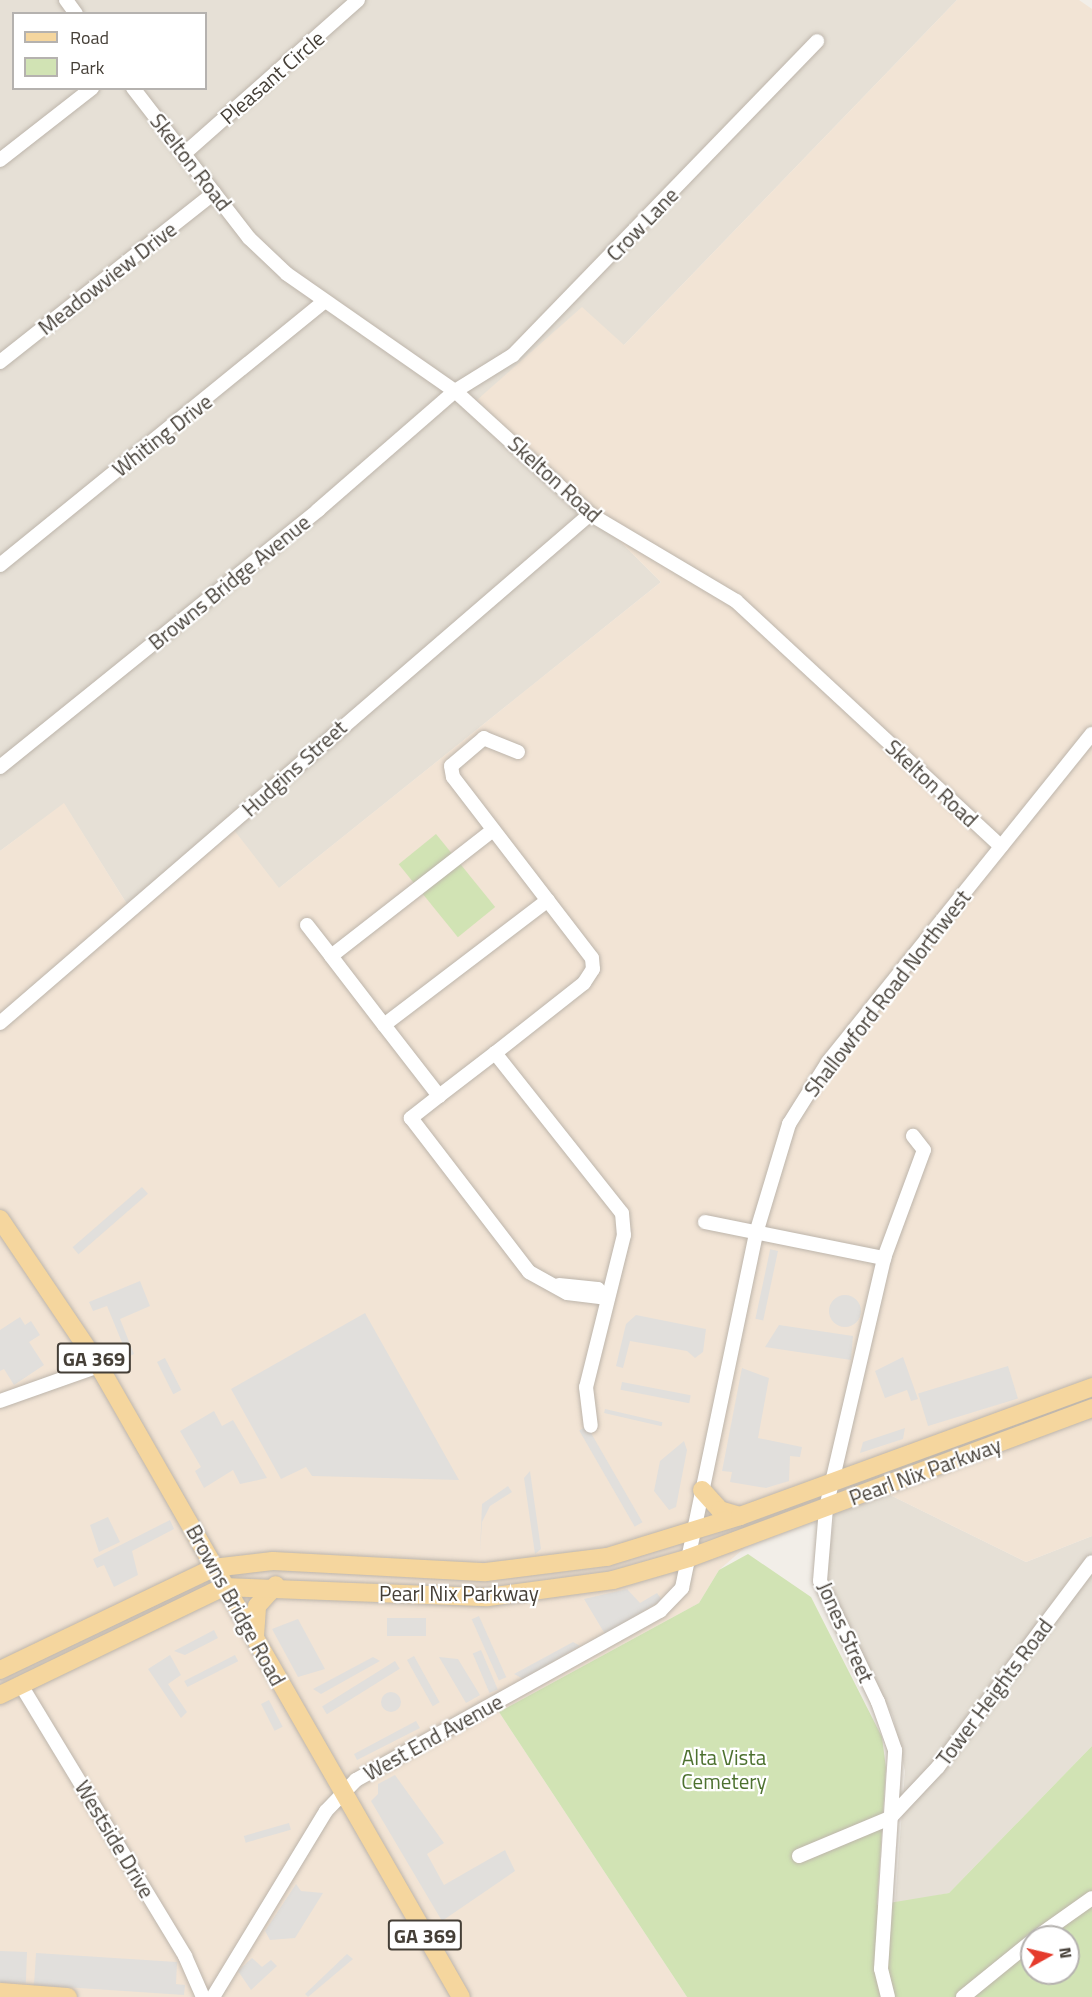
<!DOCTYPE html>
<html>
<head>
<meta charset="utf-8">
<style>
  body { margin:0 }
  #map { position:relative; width:1092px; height:1997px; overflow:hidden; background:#f2eee8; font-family:"Titillium Web",sans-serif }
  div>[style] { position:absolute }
  .residential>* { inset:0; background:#e6e0d6 }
  .commercial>* { inset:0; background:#f2e4d5 }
  .green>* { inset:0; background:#d1e3b4; transform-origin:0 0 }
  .parking>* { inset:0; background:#e1dfdc; transform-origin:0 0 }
  .round { border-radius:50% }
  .roads { filter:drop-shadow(0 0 2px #bdb5ab) drop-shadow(0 0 2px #bdb5ab) }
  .minor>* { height:14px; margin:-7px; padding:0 7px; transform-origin:7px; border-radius:7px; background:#fff }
  .major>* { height:18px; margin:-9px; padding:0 9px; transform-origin:9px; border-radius:9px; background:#f5d69e }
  span { translate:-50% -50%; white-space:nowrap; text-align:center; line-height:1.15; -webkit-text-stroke:4.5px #fff; paint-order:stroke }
  .shield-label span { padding:2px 4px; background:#fff; border:2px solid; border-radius:4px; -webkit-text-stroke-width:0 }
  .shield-label { font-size:20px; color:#453f37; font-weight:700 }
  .street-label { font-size:21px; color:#453f37 }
  .park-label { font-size:21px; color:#4d7130 }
  .legend { position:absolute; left:12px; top:12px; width:195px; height:78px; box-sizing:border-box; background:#fff; border:2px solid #b5b2af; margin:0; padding:8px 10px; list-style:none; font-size:18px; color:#453f37 }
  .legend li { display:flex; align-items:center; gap:12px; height:30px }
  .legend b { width:30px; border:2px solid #b5b2af }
  .north { position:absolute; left:1020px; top:1925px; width:60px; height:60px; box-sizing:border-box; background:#fff; border:2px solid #b5b2af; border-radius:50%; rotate:82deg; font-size:16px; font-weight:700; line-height:24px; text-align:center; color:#453f37 }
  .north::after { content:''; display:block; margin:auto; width:21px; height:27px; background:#e53b2c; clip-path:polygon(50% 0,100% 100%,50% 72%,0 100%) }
</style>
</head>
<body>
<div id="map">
  <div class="residential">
    <i style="clip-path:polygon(evenodd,0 0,957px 0,624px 345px,478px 400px,661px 582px,278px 889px,130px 909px,64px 804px,0 851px,0 0,14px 14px,206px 14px,206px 88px,14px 88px,14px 14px)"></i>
    <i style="clip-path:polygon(886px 1493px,1026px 1562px,1092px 1536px,1092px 1746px,949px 1893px,895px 1904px,905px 1771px,893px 1717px,826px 1580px,835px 1510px)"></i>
  </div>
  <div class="commercial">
    <i style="clip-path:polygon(957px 0,1079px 0,1092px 9px,1092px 1536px,1026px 1562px,886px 1493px,749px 1544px,719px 1570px,699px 1603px,499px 1712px,687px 1997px,0 1997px,0 851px,64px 803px,130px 909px,227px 821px,279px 888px,661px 582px,477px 400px,582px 307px,624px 345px)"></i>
  </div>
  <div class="green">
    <i style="left:436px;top:834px;width:94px;height:48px;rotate:51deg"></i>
    <i style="clip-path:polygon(evenodd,748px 1554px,811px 1597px,882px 1737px,886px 1768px,877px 1905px,949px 1893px,1092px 1746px,1092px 1997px,687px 1997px,499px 1712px,699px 1603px,719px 1570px,748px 1554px,1032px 1937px,1068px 1937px,1068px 1973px,1032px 1973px,1032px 1937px)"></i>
  </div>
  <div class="parking">
    <i style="left:142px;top:1187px;width:9px;height:92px;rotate:49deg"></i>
    <i style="left:778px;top:1251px;width:71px;height:8px;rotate:102deg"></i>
    <i style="clip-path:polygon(140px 1281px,150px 1306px,120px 1319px,134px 1354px,128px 1357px,107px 1306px,93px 1311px,89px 1302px)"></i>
    <i class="round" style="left:829px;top:1295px;width:32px;height:32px"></i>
    <i style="clip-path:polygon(365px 1313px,459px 1480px,312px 1476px,306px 1467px,281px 1479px,231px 1389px)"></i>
    <i style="clip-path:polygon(636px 1315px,706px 1329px,703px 1352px,695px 1358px,687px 1351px,630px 1341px,623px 1368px,616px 1366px,626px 1324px)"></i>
    <i style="clip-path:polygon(20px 1317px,25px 1325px,31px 1321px,40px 1335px,29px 1342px,44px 1365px,14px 1385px,4px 1369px,0 1371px,0 1330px)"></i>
    <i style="clip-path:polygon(779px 1325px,853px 1336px,851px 1360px,765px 1347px)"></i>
    <i style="clip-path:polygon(903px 1357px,918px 1399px,911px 1401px,907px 1390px,885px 1398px,875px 1371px)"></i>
    <i style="left:165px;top:1358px;width:36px;height:9px;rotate:63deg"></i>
    <i style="left:1008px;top:1366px;width:34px;height:94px;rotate:73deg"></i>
    <i style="clip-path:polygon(742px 1368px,769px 1378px,758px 1438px,802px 1447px,800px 1457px,790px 1456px,789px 1481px,766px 1488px,730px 1482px,732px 1472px,722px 1471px)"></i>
    <i style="left:622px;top:1382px;width:70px;height:8px;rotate:11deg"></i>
    <i style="left:605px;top:1409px;width:59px;height:4px;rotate:13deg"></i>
    <i style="clip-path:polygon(214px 1411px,222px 1426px,233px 1420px,267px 1478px,240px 1484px,233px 1470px,204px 1488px,195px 1471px,201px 1467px,180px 1431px)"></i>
    <i style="left:587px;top:1426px;width:111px;height:9px;rotate:60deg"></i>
    <i style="clip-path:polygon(905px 1428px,903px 1439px,860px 1453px,863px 1442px)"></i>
    <i style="clip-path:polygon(684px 1441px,687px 1450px,676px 1507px,669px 1510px,654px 1491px,660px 1461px)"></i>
    <i style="clip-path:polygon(530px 1471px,541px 1549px,535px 1554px,524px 1478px)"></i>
    <i style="clip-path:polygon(508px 1486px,512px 1492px,490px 1506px,482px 1522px,480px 1553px,482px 1504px)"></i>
    <i style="clip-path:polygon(108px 1517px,120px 1542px,99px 1552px,90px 1525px)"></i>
    <i style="clip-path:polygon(170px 1520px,174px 1529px,132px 1551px,138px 1575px,114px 1587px,104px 1565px,97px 1568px,93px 1559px)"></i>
    <i style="clip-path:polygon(627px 1589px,640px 1603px,657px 1593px,662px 1600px,605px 1634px,584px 1599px)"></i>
    <i style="left:479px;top:1616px;width:67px;height:8px;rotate:66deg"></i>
    <i style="left:387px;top:1618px;width:39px;height:18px"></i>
    <i style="clip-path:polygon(298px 1619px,325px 1669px,298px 1677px,272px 1629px)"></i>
    <i style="clip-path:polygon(214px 1630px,218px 1638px,185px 1655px,174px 1651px)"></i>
    <i style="clip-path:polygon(573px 1642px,580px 1646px,523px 1679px,514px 1674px)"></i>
    <i style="left:481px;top:1650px;width:43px;height:9px;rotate:67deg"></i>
    <i style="clip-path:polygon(170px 1655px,181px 1675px,168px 1684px,187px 1712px,181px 1718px,148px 1669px)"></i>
    <i style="left:235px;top:1655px;width:7px;height:57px;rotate:63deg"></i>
    <i style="left:414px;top:1656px;width:53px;height:8px;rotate:61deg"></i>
    <i style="clip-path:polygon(373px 1657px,380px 1661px,321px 1694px,313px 1689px)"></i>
    <i style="clip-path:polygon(439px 1657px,458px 1659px,480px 1695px,466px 1703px)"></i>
    <i style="left:395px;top:1661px;width:9px;height:86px;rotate:58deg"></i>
    <i class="round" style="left:381px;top:1692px;width:20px;height:20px"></i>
    <i style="left:269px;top:1700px;width:30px;height:9px;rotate:63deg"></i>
    <i style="clip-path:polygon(416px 1721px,420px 1728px,357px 1760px,354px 1754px)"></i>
    <i style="clip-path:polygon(395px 1775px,444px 1843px,427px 1854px,444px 1885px,505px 1850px,515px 1871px,442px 1921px,371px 1801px,378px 1794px,378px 1784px)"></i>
    <i style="left:289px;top:1823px;width:7px;height:47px;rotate:74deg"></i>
    <i style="clip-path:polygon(296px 1884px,301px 1891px,323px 1893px,295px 1938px,270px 1940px,265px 1931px)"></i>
    <i style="left:0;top:1951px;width:27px;height:31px;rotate:2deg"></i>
    <i style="clip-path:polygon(36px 1953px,177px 1962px,176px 1984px,185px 1985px,184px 1995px,34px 1985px)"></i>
    <i style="clip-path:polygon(347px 1954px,353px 1959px,308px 1997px,305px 1994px)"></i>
    <i style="clip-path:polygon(252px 1958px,262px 1967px,271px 1960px,277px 1966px,251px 1990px,238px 1971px)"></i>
  </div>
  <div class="roads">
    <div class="minor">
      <i style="left:66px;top:0;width:17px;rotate:54deg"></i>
      <i style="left:133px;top:88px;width:190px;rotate:52.3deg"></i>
      <i style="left:249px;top:238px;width:52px;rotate:43.5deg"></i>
      <i style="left:287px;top:274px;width:205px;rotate:34.9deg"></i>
      <i style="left:455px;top:391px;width:183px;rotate:42.3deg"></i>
      <i style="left:590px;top:514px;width:170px;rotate:30.8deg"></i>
      <i style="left:736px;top:601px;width:361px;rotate:42.8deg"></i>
      <i style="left:185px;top:153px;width:231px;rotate:-41.5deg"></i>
      <i style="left:0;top:160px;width:117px;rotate:-38deg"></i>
      <i style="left:0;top:362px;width:273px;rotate:-38.3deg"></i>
      <i style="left:0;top:565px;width:415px;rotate:-39.1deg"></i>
      <i style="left:518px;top:752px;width:37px;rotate:-158deg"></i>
      <i style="left:484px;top:738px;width:43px;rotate:139.7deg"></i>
      <i style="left:451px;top:766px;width:11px;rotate:80deg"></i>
      <i style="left:453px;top:777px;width:228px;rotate:52.5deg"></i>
      <i style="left:592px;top:958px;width:11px;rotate:85deg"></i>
      <i style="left:593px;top:969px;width:17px;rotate:123deg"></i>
      <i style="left:584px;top:983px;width:113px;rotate:141.8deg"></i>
      <i style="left:495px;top:1053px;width:204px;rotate:51.6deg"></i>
      <i style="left:622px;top:1213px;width:22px;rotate:85deg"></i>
      <i style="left:624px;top:1235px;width:157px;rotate:104deg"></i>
      <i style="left:586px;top:1387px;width:39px;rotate:83deg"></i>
      <i style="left:0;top:767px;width:409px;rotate:-38.9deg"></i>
      <i style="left:318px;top:510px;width:181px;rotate:-41deg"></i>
      <i style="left:455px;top:391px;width:68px;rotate:-31.8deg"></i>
      <i style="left:513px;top:355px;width:437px;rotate:-45.9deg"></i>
      <i style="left:493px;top:830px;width:205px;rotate:142.1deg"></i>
      <i style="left:331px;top:956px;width:87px;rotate:52.5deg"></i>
      <i style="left:384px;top:1025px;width:206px;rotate:-37.3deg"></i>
      <i style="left:307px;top:925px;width:39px;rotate:52deg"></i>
      <i style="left:0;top:1023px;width:779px;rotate:-40.78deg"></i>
      <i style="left:384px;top:1025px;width:90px;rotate:52.2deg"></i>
      <i style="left:439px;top:1096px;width:36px;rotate:142deg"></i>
      <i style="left:411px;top:1118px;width:194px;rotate:52.5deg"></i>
      <i style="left:529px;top:1272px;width:43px;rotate:28.9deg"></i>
      <i style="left:567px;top:1293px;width:41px;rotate:7deg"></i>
      <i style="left:439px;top:1096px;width:71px;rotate:-37.5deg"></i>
      <i style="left:705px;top:1222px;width:183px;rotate:11.4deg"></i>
      <i style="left:559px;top:1285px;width:39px;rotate:6deg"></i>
      <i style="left:598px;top:1289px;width:9px;rotate:58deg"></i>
      <i style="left:0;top:1401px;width:105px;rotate:-19.5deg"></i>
      <i style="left:21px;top:1685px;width:317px;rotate:58.8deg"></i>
      <i style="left:185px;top:1956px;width:45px;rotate:66.3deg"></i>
      <i style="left:799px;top:1856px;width:99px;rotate:-22.7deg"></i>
      <i style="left:890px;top:1818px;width:70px;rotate:-46.7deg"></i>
      <i style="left:938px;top:1767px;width:256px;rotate:-53.1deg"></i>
      <i style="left:1037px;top:1937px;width:67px;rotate:-35.3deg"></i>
      <i style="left:213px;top:1997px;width:218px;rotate:-58.7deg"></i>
      <i style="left:326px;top:1811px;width:43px;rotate:-45.9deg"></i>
      <i style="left:356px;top:1780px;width:348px;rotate:-29.1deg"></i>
      <i style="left:660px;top:1611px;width:32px;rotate:-46deg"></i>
      <i style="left:682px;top:1588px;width:366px;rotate:-78.2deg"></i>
      <i style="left:757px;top:1230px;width:111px;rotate:-73.2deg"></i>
      <i style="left:789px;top:1124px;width:73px;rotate:-57.8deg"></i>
      <i style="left:828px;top:1062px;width:421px;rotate:-51.2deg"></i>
      <i style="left:888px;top:1997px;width:29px;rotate:-104deg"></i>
      <i style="left:881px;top:1969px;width:219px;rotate:-86.3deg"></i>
      <i style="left:895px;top:1750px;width:51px;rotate:-109.5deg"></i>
      <i style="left:878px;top:1702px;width:134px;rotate:-115.6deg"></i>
      <i style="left:820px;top:1581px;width:73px;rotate:-85.3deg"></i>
      <i style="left:826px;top:1508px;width:257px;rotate:-76.9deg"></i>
      <i style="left:884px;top:1258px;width:115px;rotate:-69.7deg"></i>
      <i style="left:924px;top:1150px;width:18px;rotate:-128deg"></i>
      <i style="left:963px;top:1997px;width:89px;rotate:-39.1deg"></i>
    </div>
    <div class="major">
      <i style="left:0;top:1219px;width:177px;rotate:56deg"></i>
      <i style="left:99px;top:1366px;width:727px;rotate:60.16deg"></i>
      <i style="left:702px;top:1490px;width:27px;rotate:48deg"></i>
      <i style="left:720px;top:1510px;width:21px;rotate:17deg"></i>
      <i style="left:255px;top:1636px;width:30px;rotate:-86deg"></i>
      <i style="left:257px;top:1606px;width:28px;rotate:-48deg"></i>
      <i style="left:0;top:1670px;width:236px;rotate:-25.6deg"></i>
      <i style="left:213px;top:1568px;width:60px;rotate:-6.7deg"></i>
      <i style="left:273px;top:1561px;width:213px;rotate:3deg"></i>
      <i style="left:486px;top:1572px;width:122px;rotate:-7.1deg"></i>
      <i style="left:607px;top:1557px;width:139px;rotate:-17.1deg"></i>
      <i style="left:740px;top:1516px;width:375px;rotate:-20.1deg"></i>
      <i style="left:0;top:1695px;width:248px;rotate:-25.8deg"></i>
      <i style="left:223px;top:1587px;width:265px;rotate:2.2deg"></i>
      <i style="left:488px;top:1597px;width:126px;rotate:-7.7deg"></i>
      <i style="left:613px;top:1580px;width:79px;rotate:-16.1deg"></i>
      <i style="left:689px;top:1558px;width:430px;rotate:-20.4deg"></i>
      <i style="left:0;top:1992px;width:68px;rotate:4.2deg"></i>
    </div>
  </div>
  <div class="shield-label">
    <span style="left:94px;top:1358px">GA 369</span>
    <span style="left:425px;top:1935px">GA 369</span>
  </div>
  <div class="street-label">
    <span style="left:272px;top:77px;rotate:-41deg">Pleasant Circle</span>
    <span style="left:191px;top:162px;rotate:52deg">Skelton Road</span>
    <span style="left:642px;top:224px;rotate:-46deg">Crow Lane</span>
    <span style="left:107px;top:278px;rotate:-38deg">Meadowview Drive</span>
    <span style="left:162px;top:435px;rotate:-38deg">Whiting Drive</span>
    <span style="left:555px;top:479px;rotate:42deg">Skelton Road</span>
    <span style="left:229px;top:582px;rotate:-39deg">Browns Bridge Avenue</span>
    <span style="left:294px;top:768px;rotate:-42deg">Hudgins Street</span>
    <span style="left:932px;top:783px;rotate:43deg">Skelton Road</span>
    <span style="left:887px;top:993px;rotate:-52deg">Shallowford Road Northwest</span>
    <span style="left:925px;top:1471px;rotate:-20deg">Pearl Nix Parkway</span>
    <span style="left:459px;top:1593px">Pearl Nix Parkway</span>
    <span style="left:236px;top:1605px;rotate:61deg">Browns Bridge Road</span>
    <span style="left:846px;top:1632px;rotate:66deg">Jones Street</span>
    <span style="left:994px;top:1692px;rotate:-53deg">Tower Heights Road</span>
    <span style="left:433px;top:1737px;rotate:-29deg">West End Avenue</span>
    <span style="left:115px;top:1839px;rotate:59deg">Westside Drive</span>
  </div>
  <div class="park-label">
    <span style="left:724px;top:1769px">Alta Vista<br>Cemetery</span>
  </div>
  <ul class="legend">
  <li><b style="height:8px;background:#f5d69e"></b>Road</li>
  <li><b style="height:16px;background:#d1e3b4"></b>Park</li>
  </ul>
  <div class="north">N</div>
</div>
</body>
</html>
